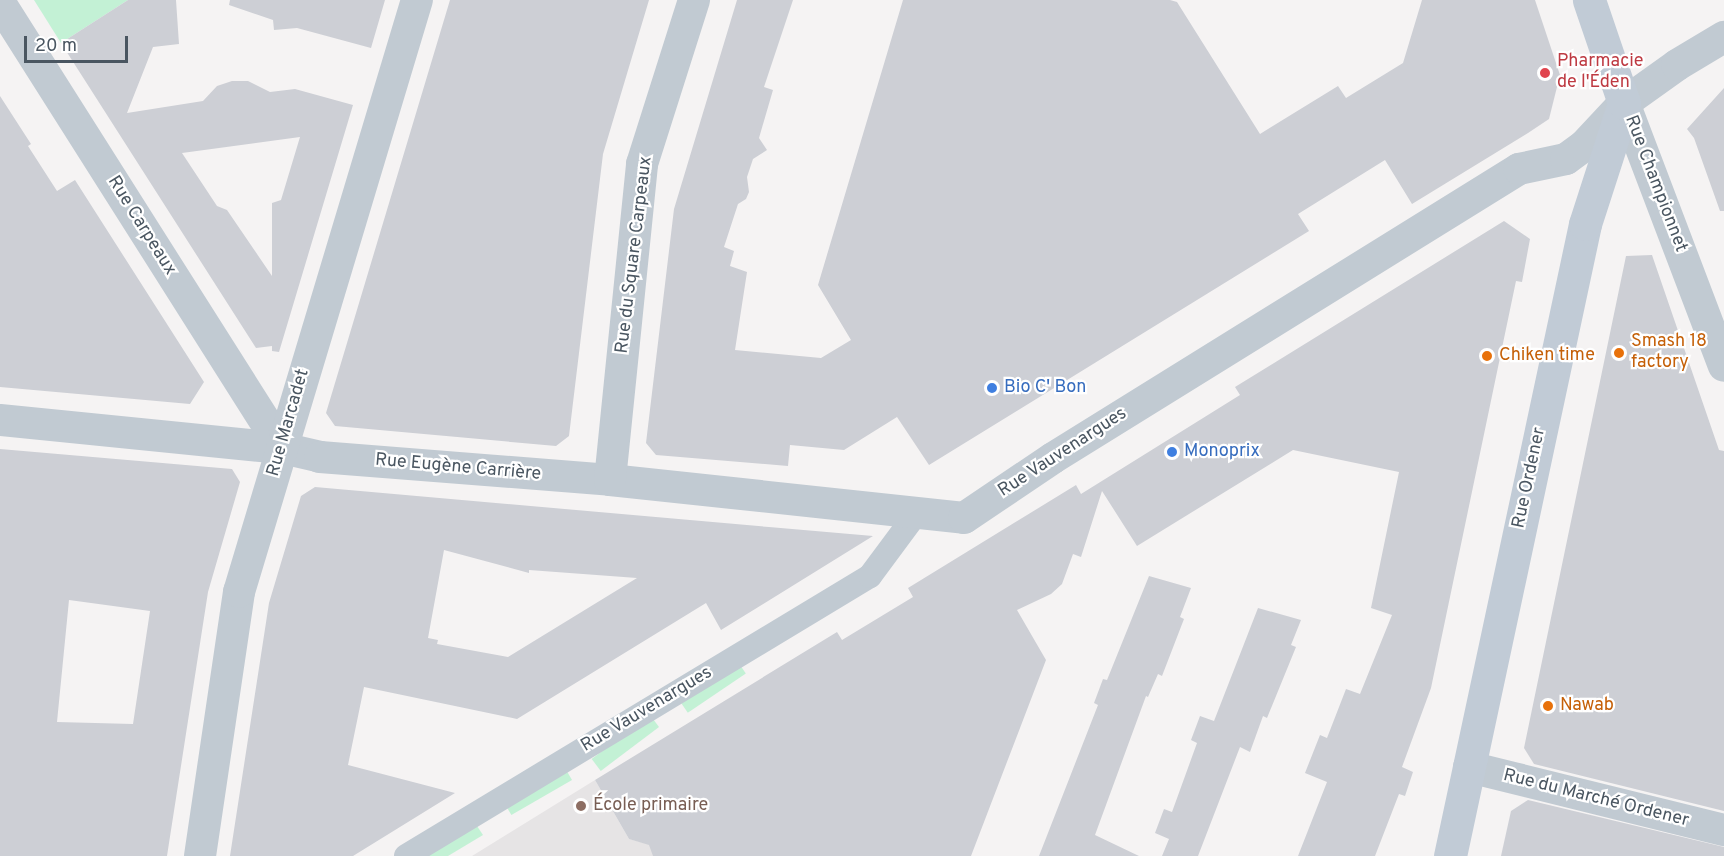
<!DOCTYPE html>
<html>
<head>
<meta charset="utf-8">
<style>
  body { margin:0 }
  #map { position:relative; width:1724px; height:856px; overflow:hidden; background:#f5f3f3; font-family:Overpass,sans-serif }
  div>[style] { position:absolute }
  .education>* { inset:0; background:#e6e4e5 }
  .green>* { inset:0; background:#c3f1d5; transform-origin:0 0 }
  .building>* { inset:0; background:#cdcfd5 }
  .pedestrian>* { height:24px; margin:-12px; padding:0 12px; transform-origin:12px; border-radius:12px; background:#c1cad2 }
  .minor>* { height:32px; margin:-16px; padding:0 16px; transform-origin:16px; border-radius:16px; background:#c1cad2 }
  .secondary>* { height:33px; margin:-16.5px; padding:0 16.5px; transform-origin:16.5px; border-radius:16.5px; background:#c1cbd6 }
  .dots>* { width:16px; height:16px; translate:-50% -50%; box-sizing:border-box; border:3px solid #fff; border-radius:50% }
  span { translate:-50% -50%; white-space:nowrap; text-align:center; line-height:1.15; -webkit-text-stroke:4.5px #fff; paint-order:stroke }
  .health-label { font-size:18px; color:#be3a42 }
  .left { translate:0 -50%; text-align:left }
  .street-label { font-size:18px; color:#4a5661 }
  .food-label { font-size:18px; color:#c56008 }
  .shop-label { font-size:18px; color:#366cbe }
  .education-label { font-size:18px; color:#785e54 }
  .scale { position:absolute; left:24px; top:36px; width:104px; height:27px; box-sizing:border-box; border:3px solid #4a5661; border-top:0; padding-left:8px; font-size:18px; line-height:21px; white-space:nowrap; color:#4a5661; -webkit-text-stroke:4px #fff; paint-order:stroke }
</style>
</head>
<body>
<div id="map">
  <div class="education">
    <i style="clip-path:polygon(595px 780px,629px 839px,693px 856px,472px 856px)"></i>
  </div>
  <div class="green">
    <i style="clip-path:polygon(34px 0,128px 0,61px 43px)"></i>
    <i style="left:738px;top:662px;width:14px;height:70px;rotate:56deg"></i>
    <i style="left:650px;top:715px;width:15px;height:73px;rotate:53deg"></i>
    <i style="left:565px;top:768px;width:14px;height:70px;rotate:60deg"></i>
    <i style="clip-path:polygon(475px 823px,483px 835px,448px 856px,421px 856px)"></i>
  </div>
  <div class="building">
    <i style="clip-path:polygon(evenodd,128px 0,176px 0,179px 44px,153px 47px,127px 113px,203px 101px,217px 86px,232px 81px,248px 81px,270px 92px,295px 89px,353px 105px,279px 352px,272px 351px,272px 346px,256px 348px,61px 43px,128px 0,300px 137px,281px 200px,272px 203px,272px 276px,227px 210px,217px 206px,182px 153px,300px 137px)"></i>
    <i style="clip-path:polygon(230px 0,385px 0,371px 48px,297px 28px,274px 30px,273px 20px,229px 5px)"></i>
    <i style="clip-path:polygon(450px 0,649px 0,603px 154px,569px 436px,556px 446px,335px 426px,326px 413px)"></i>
    <i style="clip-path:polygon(737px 0,793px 0,764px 87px,773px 90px,759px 138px,767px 150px,753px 159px,747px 177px,749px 192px,746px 199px,738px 204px,724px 247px,734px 251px,730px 266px,747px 272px,735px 350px,821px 358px,851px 340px,818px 285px,903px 0,1170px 0,1177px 2px,1260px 134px,1338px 86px,1346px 98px,1403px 63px,1422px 0,1535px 0,1560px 75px,1549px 119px,1528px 133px,1412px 204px,1385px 160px,1298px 214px,1309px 231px,929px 465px,897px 417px,844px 450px,790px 445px,788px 466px,656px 455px,646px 443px,674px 209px)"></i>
    <i style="clip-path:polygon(1724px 88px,1724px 211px,1720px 211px,1694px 138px,1687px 129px)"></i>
    <i style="clip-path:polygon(0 96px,31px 144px,28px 146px,57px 191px,75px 180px,204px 382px,190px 404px,0 387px)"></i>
    <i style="clip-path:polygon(1504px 221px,1530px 239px,1522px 282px,1516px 281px,1431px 688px,1402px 767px,1413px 772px,1405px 796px,1399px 794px,1375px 856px,1298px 856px,1327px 782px,1305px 773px,1320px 735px,1327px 738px,1346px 689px,1360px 694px,1392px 615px,1371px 608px,1399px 472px,1293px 450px,1137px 546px,1102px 491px,1081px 557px,1073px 554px,1062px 584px,1051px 594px,1017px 610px,1046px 660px,971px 856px,653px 856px,649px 845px,629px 839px,595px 780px,837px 632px,842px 640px,913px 597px,908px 588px,1076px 485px,1081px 494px,1240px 395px,1235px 387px)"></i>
    <i style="clip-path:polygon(1652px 255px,1719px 450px,1724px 451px,1724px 811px,1534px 764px,1524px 748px,1626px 256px)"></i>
    <i style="clip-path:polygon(evenodd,0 449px,232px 469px,240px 482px,208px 592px,167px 856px,0 856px,0 449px,69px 600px,150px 611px,133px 724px,57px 722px,69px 600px)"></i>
    <i style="clip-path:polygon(evenodd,315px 487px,769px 527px,873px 536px,721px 630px,706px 603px,517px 719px,364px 687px,348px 765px,455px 793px,353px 856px,230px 856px,269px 603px,301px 496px,315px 487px,444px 550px,529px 573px,529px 570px,637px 578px,508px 657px,437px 644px,438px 640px,428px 638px,444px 550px)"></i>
    <i style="clip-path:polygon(1149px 576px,1191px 588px,1180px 617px,1184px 619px,1162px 676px,1158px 674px,1148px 697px,1146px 696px,1095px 835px,1139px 856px,1039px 856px,1098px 705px,1094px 703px,1103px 679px,1107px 680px)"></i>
    <i style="clip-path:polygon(1258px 608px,1301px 620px,1291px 645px,1296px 647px,1267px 718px,1263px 716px,1250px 752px,1240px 747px,1198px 856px,1162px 856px,1169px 839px,1155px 833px,1164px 809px,1172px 812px,1197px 743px,1191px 740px,1200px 716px,1214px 721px)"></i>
    <i style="clip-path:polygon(1528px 800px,1724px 847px,1724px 856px,1501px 856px,1511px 811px)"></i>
  </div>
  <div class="pedestrian">
    <i style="left:406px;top:856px;width:542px;rotate:-31.11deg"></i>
    <i style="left:870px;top:576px;width:77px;rotate:-53.4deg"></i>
  </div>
  <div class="minor">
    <i style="left:0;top:3px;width:527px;rotate:57.64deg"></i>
    <i style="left:1624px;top:103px;width:281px;rotate:69.2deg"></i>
    <i style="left:0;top:420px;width:283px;rotate:5.7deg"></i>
    <i style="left:282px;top:448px;width:39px;rotate:13deg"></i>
    <i style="left:320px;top:457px;width:291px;rotate:4.5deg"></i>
    <i style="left:610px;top:480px;width:356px;rotate:6.1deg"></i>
    <i style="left:964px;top:518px;width:107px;rotate:-34deg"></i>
    <i style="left:1053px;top:458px;width:548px;rotate:-31.81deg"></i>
    <i style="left:1519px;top:169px;width:48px;rotate:-12deg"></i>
    <i style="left:1566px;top:159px;width:22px;rotate:-36deg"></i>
    <i style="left:1584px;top:146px;width:59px;rotate:-47.1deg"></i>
    <i style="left:1624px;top:103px;width:65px;rotate:-35.6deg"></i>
    <i style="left:1677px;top:65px;width:55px;rotate:-30.8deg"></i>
    <i style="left:610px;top:480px;width:318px;rotate:-84.2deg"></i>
    <i style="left:642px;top:164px;width:172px;rotate:-72.4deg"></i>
    <i style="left:1469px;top:767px;width:263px;rotate:13.9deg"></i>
    <i style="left:200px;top:856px;width:267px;rotate:-81.6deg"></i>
    <i style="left:239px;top:592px;width:618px;rotate:-73.27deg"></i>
  </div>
  <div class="secondary">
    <i style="left:1450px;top:856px;width:646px;rotate:-77.94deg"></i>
    <i style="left:1585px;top:224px;width:127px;rotate:-72.1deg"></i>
    <i style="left:1624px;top:103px;width:109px;rotate:-108.8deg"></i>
  </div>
  <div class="dots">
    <i style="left:1545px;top:73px;background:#e0444e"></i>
    <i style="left:1619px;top:353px;background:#e8710a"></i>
    <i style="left:1487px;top:356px;background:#e8710a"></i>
    <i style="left:992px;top:388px;background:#3f7fe0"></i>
    <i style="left:1172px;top:452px;background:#3f7fe0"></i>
    <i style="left:1548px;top:706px;background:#e8710a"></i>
    <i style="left:581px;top:806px;background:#8d6e63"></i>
  </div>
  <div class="health-label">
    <span class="left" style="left:1557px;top:73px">Pharmacie<br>de l'Éden</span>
  </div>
  <div class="street-label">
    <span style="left:1655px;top:184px;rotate:69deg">Rue Championnet</span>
    <span style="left:141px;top:226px;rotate:58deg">Rue Carpeaux</span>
    <span style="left:635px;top:255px;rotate:-83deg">Rue du Square Carpeaux</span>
    <span style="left:289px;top:423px;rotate:-74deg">Rue Marcadet</span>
    <span style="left:1063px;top:453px;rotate:-33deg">Rue Vauvenargues</span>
    <span style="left:458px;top:468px;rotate:5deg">Rue Eugène Carrière</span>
    <span style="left:1530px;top:478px;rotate:-78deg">Rue Ordener</span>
    <span style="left:647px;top:710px;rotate:-31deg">Rue Vauvenargues</span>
    <span style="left:1596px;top:799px;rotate:14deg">Rue du Marché Ordener</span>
  </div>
  <div class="food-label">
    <span class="left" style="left:1631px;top:353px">Smash 18<br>factory</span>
    <span class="left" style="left:1499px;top:356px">Chiken time</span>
    <span class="left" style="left:1560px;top:706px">Nawab</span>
  </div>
  <div class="shop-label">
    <span class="left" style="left:1004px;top:388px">Bio C' Bon</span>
    <span class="left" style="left:1184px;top:452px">Monoprix</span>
  </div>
  <div class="education-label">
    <span class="left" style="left:593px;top:806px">École primaire</span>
  </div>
  <div class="scale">20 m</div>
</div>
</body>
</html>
